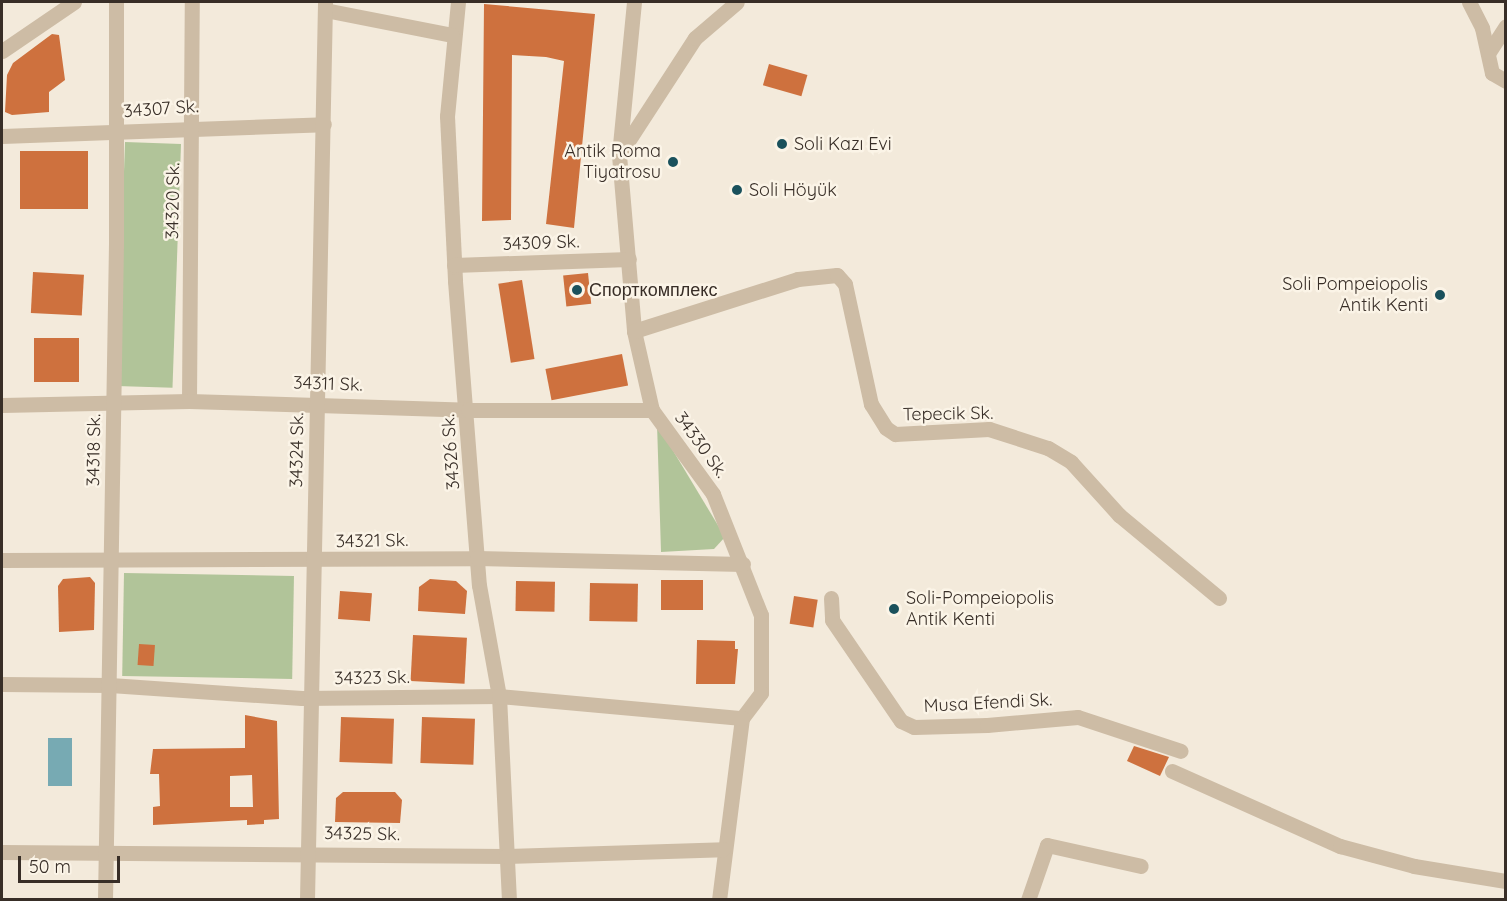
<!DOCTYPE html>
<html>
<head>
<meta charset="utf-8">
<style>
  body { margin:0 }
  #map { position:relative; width:1507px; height:901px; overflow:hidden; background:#f3eadb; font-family:Quicksand,sans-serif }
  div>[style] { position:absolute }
  .green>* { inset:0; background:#b1c499; transform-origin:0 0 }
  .water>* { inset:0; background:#77aab3; transform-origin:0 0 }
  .building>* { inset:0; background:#ce713e; transform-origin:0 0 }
  .street>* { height:15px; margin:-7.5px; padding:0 7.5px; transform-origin:7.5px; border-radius:7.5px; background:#cdbca5 }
  .dots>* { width:16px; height:16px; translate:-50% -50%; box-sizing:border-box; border:3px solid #fbf4e7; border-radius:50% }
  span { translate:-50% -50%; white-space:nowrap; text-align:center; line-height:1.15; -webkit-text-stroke:5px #fbf4e7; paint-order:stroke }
  .street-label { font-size:18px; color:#382e27 }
  .poi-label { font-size:18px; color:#382e27 }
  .left { translate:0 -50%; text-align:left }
  .right { translate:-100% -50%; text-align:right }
  .frame { position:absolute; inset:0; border:3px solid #382e27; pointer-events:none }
  .scale { position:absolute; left:18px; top:856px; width:102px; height:27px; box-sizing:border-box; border:3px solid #382e27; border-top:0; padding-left:8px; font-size:18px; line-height:21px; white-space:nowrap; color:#382e27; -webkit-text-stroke:4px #fbf4e7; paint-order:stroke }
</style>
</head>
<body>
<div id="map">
  <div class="green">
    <i style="left:181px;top:144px;width:244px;height:56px;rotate:92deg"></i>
    <i style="clip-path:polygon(657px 424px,725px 537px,714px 549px,661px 552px)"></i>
    <i style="left:124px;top:573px;width:170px;height:103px;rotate:1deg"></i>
  </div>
  <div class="water">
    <i style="left:48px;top:738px;width:24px;height:48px"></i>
  </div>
  <div class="building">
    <i style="clip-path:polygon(484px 4px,595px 14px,574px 228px,546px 224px,564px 61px,546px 57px,512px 55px,511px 220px,482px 221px)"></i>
    <i style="clip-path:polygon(52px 34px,59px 35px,65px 80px,49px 92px,49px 112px,12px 115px,5px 112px,7px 75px,13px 63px)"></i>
    <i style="left:769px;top:64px;width:40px;height:22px;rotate:16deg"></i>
    <i style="left:88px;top:151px;width:58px;height:68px;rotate:90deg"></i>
    <i style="left:33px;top:272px;width:51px;height:41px;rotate:3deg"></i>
    <i style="left:588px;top:273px;width:31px;height:25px;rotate:84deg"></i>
    <i style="left:522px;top:280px;width:80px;height:24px;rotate:81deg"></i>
    <i style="left:34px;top:338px;width:45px;height:44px"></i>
    <i style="left:622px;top:354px;width:32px;height:78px;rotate:79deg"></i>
    <i style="clip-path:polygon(90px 577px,95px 583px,94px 630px,59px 632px,58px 586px,63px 579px)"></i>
    <i style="clip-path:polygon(430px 579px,456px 581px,467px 591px,465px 614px,418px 611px,419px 587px)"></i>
    <i style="left:661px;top:580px;width:42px;height:30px"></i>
    <i style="left:516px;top:581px;width:39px;height:30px;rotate:1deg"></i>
    <i style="left:590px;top:583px;width:48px;height:38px;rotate:1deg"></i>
    <i style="left:340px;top:591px;width:32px;height:28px;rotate:4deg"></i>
    <i style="left:794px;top:596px;width:24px;height:28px;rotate:9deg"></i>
    <i style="left:413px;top:635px;width:54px;height:46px;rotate:3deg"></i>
    <i style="clip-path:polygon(697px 640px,735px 641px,735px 649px,738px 649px,735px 684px,696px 684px)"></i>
    <i style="left:139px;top:644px;width:16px;height:21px;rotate:4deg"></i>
    <i style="clip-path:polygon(evenodd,245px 715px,277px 721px,279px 819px,264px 820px,264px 824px,247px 825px,247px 820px,153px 825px,153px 807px,160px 806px,159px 774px,150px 774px,153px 749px,245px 748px,245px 715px,252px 775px,253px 807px,230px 807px,230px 776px,252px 775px)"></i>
    <i style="left:341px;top:717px;width:53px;height:45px;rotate:2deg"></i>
    <i style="left:422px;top:717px;width:53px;height:46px;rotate:2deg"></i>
    <i style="clip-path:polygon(1134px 746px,1169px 757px,1160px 776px,1127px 761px)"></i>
    <i style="clip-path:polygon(343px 792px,395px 792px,402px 800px,400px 823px,335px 822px,336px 798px)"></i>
  </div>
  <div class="street">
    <i style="left:458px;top:2px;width:115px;rotate:95.5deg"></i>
    <i style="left:447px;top:116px;width:165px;rotate:87.2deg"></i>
    <i style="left:455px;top:281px;width:305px;rotate:85.5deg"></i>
    <i style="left:479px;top:585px;width:113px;rotate:79.8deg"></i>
    <i style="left:499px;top:696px;width:204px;rotate:87.2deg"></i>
    <i style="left:634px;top:2px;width:154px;rotate:95.6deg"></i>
    <i style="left:619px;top:155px;width:177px;rotate:85.1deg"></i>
    <i style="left:634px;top:331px;width:81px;rotate:77.2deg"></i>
    <i style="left:652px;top:410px;width:104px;rotate:54deg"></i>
    <i style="left:713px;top:494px;width:130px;rotate:68.4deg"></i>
    <i style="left:761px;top:615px;width:78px;rotate:90deg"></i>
    <i style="left:761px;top:693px;width:31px;rotate:127deg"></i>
    <i style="left:742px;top:718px;width:183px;rotate:97.2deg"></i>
    <i style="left:1469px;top:2px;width:29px;rotate:63deg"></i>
    <i style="left:1482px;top:28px;width:46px;rotate:77.5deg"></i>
    <i style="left:1492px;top:73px;width:16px;rotate:30deg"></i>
    <i style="left:325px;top:10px;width:129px;rotate:11.1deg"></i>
    <i style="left:2px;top:51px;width:87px;rotate:-34.2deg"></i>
    <i style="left:1489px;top:52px;width:31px;rotate:-57deg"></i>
    <i style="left:2px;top:136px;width:322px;rotate:-2.1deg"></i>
    <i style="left:621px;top:152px;width:136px;rotate:-57deg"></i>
    <i style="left:695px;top:38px;width:55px;rotate:-40.6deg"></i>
    <i style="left:454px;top:265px;width:175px;rotate:-2deg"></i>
    <i style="left:634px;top:331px;width:172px;rotate:-17.6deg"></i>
    <i style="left:798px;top:279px;width:39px;rotate:-6deg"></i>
    <i style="left:837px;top:275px;width:12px;rotate:48deg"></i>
    <i style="left:845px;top:284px;width:123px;rotate:77.8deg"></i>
    <i style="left:871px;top:404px;width:28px;rotate:58deg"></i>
    <i style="left:886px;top:428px;width:11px;rotate:34deg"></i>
    <i style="left:895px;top:434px;width:94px;rotate:-3deg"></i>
    <i style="left:989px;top:429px;width:62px;rotate:17.9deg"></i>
    <i style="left:1048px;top:448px;width:27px;rotate:31deg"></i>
    <i style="left:1071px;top:462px;width:72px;rotate:47.8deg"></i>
    <i style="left:1119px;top:515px;width:130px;rotate:39.7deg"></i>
    <i style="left:189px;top:401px;width:399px;rotate:-89.6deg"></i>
    <i style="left:2px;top:405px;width:187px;rotate:-1.2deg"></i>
    <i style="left:189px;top:401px;width:279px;rotate:1.8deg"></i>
    <i style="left:468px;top:410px;width:184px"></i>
    <i style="left:2px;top:560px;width:475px;rotate:-0.2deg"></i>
    <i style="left:477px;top:558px;width:266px;rotate:1.3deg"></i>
    <i style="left:831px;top:598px;width:22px;rotate:87deg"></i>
    <i style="left:832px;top:620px;width:122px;rotate:55.7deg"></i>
    <i style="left:901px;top:721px;width:14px;rotate:25deg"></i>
    <i style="left:914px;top:727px;width:73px;rotate:-1.6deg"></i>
    <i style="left:987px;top:725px;width:91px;rotate:-5deg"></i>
    <i style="left:1078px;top:717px;width:108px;rotate:18.3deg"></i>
    <i style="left:2px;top:684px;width:108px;rotate:0.5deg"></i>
    <i style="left:110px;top:685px;width:192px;rotate:3.9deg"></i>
    <i style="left:302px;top:698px;width:197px;rotate:-0.6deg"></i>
    <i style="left:499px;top:696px;width:244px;rotate:5.2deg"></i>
    <i style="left:1172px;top:771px;width:184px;rotate:24.1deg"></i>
    <i style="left:1340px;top:846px;width:77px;rotate:15.1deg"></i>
    <i style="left:1414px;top:866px;width:93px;rotate:9.3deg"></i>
    <i style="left:2px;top:852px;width:504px;rotate:0.45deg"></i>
    <i style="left:506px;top:856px;width:217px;rotate:-1.8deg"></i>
    <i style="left:105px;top:900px;width:658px;rotate:-89.04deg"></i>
    <i style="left:116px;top:242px;width:240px;rotate:-90deg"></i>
    <i style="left:307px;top:900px;width:898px;rotate:-88.85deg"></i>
    <i style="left:1028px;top:900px;width:58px;rotate:-70.9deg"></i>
    <i style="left:1047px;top:845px;width:96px;rotate:12.6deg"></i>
  </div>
  <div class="dots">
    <i style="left:782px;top:144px;background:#1a515c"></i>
    <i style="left:673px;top:162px;background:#1a515c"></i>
    <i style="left:737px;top:190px;background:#1a515c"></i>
    <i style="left:577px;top:290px;background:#1a515c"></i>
    <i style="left:1440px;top:295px;background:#1a515c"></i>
    <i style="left:894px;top:609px;background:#1a515c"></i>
  </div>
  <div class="street-label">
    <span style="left:161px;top:109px;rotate:-4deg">34307 Sk.</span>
    <span style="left:173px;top:201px;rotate:-89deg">34320 Sk.</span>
    <span style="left:541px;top:243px;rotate:-2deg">34309 Sk.</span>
    <span style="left:328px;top:384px;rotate:2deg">34311 Sk.</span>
    <span style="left:948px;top:414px;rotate:-1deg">Tepecik Sk.</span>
    <span style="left:701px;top:445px;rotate:54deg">34330 Sk.</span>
    <span style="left:94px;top:450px;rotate:-89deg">34318 Sk.</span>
    <span style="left:297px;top:450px;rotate:-89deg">34324 Sk.</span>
    <span style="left:451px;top:452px;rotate:-94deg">34326 Sk.</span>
    <span style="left:372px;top:541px;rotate:-1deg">34321 Sk.</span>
    <span style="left:372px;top:678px;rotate:-1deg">34323 Sk.</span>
    <span style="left:988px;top:703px;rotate:-3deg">Musa Efendi Sk.</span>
    <span style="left:362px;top:834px;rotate:1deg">34325 Sk.</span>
  </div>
  <div class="poi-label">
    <span class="left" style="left:794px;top:144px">Soli Kazı Evi</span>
    <span class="right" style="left:661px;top:162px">Antik Roma<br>Tiyatrosu</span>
    <span class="left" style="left:749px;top:190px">Soli Höyük</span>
    <span class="right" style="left:1428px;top:295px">Soli Pompeiopolis<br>Antik Kenti</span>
    <span class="left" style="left:589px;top:290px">Спорткомплекс</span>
    <span class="left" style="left:906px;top:609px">Soli-Pompeiopolis<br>Antik Kenti</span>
  </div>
  <div class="frame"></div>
  <div class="scale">50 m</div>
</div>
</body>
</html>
